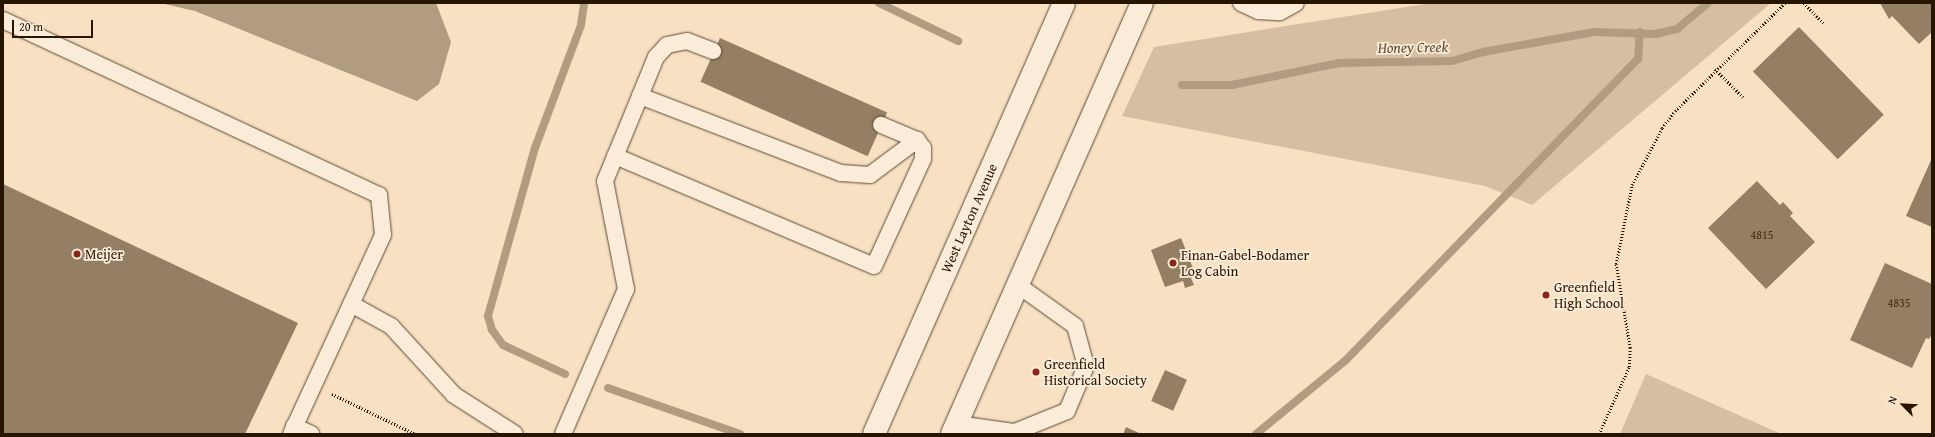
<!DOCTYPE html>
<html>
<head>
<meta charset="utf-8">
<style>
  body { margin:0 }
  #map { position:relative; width:1935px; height:437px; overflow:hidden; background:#f8e1c3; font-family:"Gentium Book Plus",serif }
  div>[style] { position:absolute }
  .green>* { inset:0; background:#d5bea2 }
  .water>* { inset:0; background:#b19c81 }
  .stream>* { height:8px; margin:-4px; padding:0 4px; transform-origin:4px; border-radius:4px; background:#b19c81 }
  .building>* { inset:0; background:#947f65; transform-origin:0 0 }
  .path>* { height:2.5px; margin-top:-1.25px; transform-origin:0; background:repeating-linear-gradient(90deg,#281500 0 1px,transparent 0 3px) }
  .roads { filter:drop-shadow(0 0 1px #5c4831) drop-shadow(0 0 1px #5c4831) }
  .lane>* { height:16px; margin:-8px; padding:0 8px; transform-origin:8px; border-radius:8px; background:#faecd8 }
  .secondary>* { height:22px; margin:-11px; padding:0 11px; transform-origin:11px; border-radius:11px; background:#faecd8 }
  .dots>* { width:11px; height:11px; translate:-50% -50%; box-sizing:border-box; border:2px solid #faecd8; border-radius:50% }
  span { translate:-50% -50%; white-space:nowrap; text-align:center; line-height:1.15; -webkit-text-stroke:3.5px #faecd8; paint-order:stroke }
  .number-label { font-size:12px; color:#433019 }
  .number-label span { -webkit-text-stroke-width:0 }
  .street-label { font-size:14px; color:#281500 }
  .poi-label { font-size:14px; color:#281500 }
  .left { translate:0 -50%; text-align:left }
  .water-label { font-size:15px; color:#5f4b34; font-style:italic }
  .frame { position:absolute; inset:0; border:4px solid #281500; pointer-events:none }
  .north { position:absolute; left:1883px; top:385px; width:40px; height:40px; -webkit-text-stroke:3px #faecd8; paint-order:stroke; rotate:294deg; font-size:11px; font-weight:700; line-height:16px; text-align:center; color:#281500 }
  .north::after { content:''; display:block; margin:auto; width:14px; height:18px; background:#281500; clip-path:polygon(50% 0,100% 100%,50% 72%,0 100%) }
  .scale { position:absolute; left:12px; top:20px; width:81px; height:18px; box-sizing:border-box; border:2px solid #281500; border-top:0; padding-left:5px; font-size:12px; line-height:14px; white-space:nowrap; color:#281500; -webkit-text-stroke:3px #faecd8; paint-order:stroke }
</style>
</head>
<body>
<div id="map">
  <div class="green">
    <i style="clip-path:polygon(1431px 3px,1771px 3px,1532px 205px,1485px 186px,1122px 116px,1154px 47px)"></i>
    <i style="clip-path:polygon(1646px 374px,1781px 434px,1620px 434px)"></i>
  </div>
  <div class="water">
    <i style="clip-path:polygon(160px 3px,436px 3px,451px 42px,439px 84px,417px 101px,195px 11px)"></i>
  </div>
  <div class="stream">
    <i style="left:879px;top:3px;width:88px;rotate:25.7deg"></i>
    <i style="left:1182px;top:85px;width:50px"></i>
    <i style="left:1232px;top:85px;width:109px;rotate:-11.6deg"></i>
    <i style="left:1339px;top:63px;width:113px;rotate:-1deg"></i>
    <i style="left:1452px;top:61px;width:32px;rotate:-16deg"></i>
    <i style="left:1483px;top:52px;width:113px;rotate:-10.2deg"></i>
    <i style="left:1594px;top:32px;width:61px;rotate:1.9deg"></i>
    <i style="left:1655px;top:34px;width:23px;rotate:-13deg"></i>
    <i style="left:1677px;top:29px;width:40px;rotate:-40deg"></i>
    <i style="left:565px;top:374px;width:68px;rotate:-154.9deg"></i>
    <i style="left:503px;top:345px;width:19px;rotate:-126deg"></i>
    <i style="left:492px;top:330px;width:15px;rotate:-106deg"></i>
    <i style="left:488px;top:316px;width:174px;rotate:-74.4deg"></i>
    <i style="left:535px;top:148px;width:131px;rotate:-69.5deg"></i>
    <i style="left:581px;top:25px;width:22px;rotate:-82deg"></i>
    <i style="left:608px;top:388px;width:140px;rotate:19.2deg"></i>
    <i style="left:1256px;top:434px;width:115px;rotate:-39.4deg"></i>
    <i style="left:1345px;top:361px;width:421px;rotate:-45.9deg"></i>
    <i style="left:1638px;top:59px;width:27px;rotate:-86deg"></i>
  </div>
  <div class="building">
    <i style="clip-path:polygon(1880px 3px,1932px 3px,1932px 32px,1919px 44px,1892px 16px,1889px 19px)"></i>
    <i style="left:1799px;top:27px;width:122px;height:64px;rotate:46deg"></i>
    <i style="left:720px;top:38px;width:183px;height:48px;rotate:24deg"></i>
    <i style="clip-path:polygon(1932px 158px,1932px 227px,1906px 216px)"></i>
    <i style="clip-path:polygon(1757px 181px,1780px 205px,1783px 202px,1793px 213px,1790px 216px,1815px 242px,1766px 289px,1708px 228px)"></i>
    <i style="clip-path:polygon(3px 184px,298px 323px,245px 434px,3px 434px)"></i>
    <i style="clip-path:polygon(1181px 238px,1196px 276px,1191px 278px,1194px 285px,1185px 288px,1183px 281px,1165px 287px,1151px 250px)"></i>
    <i style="clip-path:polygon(1885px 263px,1932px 284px,1932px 334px,1929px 339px,1926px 338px,1912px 368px,1850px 340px)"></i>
    <i style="left:1165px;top:370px;width:24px;height:34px;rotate:24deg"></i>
    <i style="clip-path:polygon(1126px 427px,1141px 434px,1123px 434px)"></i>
  </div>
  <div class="path">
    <i style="left:1804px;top:3px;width:28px;rotate:46deg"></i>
    <i style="left:1715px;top:69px;width:41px;rotate:45deg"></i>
    <i style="left:332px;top:394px;width:92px;rotate:25.7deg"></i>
    <i style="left:1599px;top:434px;width:73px;rotate:-65.9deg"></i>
    <i style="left:1629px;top:367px;width:19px;rotate:-87deg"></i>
    <i style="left:1630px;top:348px;width:85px;rotate:-99.5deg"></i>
    <i style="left:1616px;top:264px;width:81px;rotate:-78.6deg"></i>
    <i style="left:1632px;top:185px;width:64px;rotate:-62.2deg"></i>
    <i style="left:1662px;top:128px;width:21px;rotate:-53deg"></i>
    <i style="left:1675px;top:111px;width:154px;rotate:-44.5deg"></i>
  </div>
  <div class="roads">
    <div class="lane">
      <i style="left:1241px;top:3px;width:19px;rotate:25deg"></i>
      <i style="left:1258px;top:11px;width:22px;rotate:3deg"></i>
      <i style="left:1280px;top:12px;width:18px;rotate:-29deg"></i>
      <i style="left:3px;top:20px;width:415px;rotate:25deg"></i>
      <i style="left:379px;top:195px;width:40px;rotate:84.3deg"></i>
      <i style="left:383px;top:235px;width:219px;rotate:114.8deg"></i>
      <i style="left:640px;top:96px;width:42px;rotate:-67.7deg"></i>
      <i style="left:656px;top:57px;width:16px;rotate:-47deg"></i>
      <i style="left:667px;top:45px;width:20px;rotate:-11deg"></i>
      <i style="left:687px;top:41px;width:28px;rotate:21deg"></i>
      <i style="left:615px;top:156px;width:281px;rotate:23deg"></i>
      <i style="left:874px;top:266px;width:118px;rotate:-65.4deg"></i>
      <i style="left:923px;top:159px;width:11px;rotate:-90deg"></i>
      <i style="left:923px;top:148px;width:10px;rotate:-127deg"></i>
      <i style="left:917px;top:140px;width:39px;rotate:-157deg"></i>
      <i style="left:351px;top:304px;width:46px;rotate:28.8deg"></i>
      <i style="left:391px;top:326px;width:93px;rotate:47.6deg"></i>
      <i style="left:454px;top:395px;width:72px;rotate:32.6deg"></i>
      <i style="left:957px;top:424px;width:59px;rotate:7.9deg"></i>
      <i style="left:1015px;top:432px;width:56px;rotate:-22deg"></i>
      <i style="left:1067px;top:411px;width:49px;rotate:-67.1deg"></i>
      <i style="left:1086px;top:366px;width:41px;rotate:-105.4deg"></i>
      <i style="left:1075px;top:326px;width:70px;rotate:-144.3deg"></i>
      <i style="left:294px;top:426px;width:19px;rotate:25deg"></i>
      <i style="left:563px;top:434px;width:158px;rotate:-66.5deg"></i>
      <i style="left:626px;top:289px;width:110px;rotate:-101deg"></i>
      <i style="left:605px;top:181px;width:92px;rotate:-67.6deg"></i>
      <i style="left:640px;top:96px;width:215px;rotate:21deg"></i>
      <i style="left:841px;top:173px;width:29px;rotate:4deg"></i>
      <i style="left:870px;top:175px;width:59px;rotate:-36.7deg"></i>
    </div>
    <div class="secondary">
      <i style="left:874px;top:434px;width:471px;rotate:-66.2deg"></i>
      <i style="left:952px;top:434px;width:471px;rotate:-66.2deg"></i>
    </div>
  </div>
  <div class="dots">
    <i style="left:77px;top:254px;background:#8f2418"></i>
    <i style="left:1173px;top:263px;background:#8f2418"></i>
    <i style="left:1546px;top:295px;background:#8f2418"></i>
    <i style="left:1036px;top:372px;background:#8f2418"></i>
  </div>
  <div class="number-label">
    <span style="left:1762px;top:235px">4815</span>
    <span style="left:1899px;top:303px">4835</span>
  </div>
  <div class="street-label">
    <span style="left:969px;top:218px;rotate:-66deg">West Layton Avenue</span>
  </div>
  <div class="poi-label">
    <span class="left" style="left:85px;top:254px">Meijer</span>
    <span class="left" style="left:1181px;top:263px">Finan-Gabel-Bodamer<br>Log Cabin</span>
    <span class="left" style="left:1554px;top:295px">Greenfield<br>High School</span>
    <span class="left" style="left:1044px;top:372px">Greenfield<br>Historical Society</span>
  </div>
  <div class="water-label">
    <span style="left:1413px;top:47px;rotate:-1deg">Honey Creek</span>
  </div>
  <div class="frame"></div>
  <div class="north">N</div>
  <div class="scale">20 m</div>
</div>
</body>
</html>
